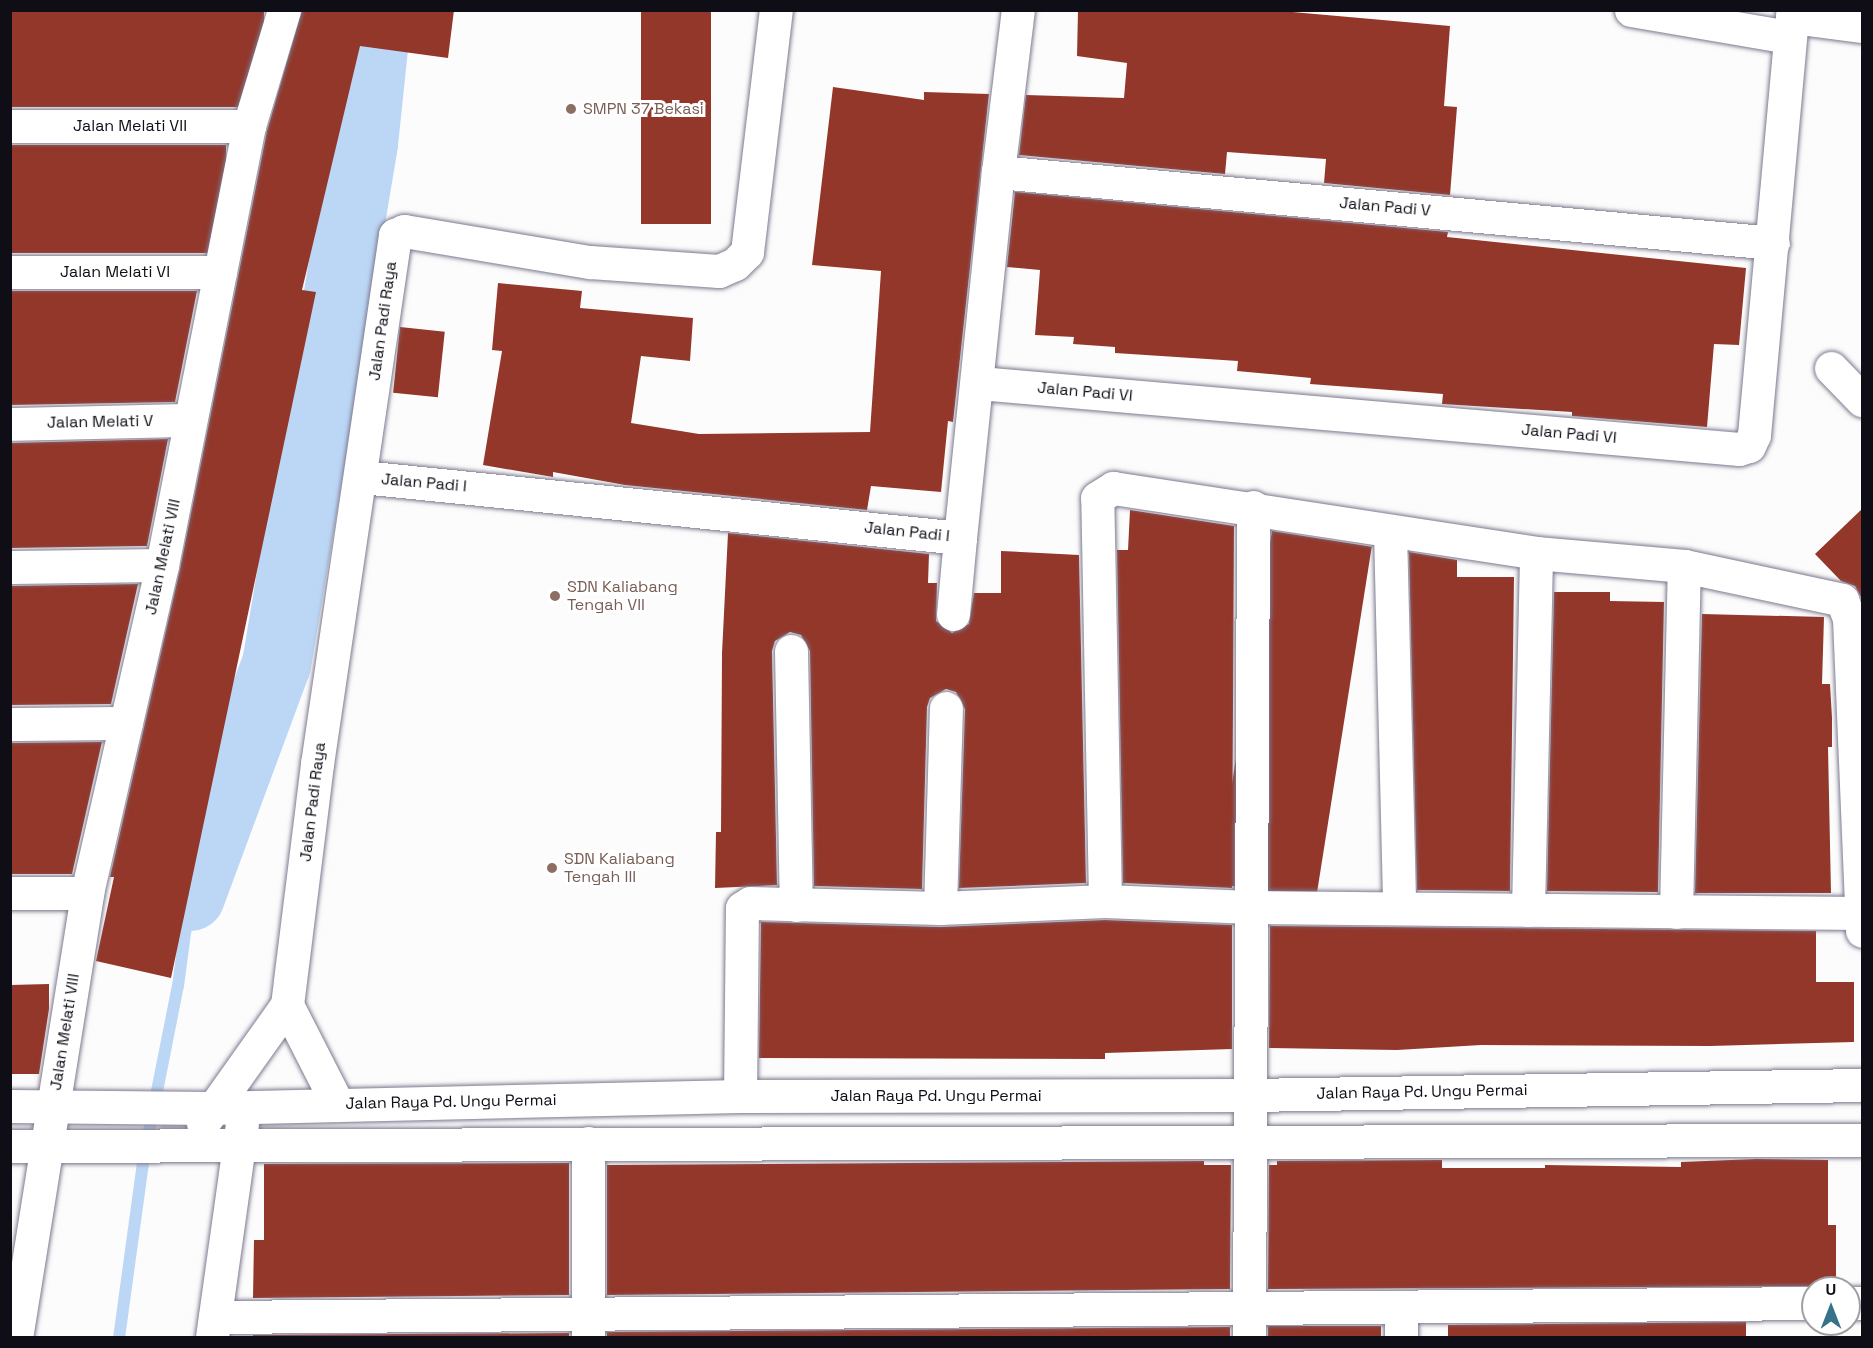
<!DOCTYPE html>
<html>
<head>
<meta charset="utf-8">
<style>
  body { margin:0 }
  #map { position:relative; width:1873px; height:1348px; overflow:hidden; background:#fcfcfc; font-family:"Space Grotesk",sans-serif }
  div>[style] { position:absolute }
  .stream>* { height:12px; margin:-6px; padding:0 6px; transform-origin:6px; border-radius:6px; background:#bcd7f5 }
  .river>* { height:69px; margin:-34.5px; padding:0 34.5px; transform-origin:34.5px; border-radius:34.5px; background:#bcd7f5 }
  .building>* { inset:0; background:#93372a; transform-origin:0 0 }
  .roads { filter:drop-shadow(0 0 2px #7d798f) drop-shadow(0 0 2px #7d798f) }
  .street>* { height:33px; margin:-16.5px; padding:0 16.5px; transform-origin:16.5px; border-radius:16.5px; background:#fff }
  .dots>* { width:16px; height:16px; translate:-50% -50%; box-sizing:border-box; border:3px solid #fff; border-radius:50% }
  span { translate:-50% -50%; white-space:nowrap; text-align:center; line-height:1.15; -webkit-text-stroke:6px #fff; paint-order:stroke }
  .education-label { font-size:16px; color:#785e54 }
  .left { translate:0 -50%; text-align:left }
  .street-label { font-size:16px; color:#0f0d16 }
  .frame { position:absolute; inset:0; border:12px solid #0f0d16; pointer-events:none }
  .north { position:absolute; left:1801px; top:1276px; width:60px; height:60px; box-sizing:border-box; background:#fff; border:2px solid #9f9ea2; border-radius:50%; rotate:0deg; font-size:16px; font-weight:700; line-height:24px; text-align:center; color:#0f0d16 }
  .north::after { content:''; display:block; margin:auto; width:21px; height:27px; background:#367289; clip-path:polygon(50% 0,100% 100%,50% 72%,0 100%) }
</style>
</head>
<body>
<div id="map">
  <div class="stream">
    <i style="left:119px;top:1338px;width:178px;rotate:-82.2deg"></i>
    <i style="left:143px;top:1162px;width:179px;rotate:-78.8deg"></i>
    <i style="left:178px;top:986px;width:91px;rotate:-82.4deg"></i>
  </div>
  <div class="river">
    <i style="left:190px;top:896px;width:247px;rotate:-69.7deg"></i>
    <i style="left:276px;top:664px;width:528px;rotate:-80.52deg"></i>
    <i style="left:363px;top:143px;width:134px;rotate:-84deg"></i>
  </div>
  <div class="building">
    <i style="left:10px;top:10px;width:254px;height:97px"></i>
    <i style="clip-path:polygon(302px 10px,454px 10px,448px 58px,360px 46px,302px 290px,316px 292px,171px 978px,96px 961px,114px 877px,110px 877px,180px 569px,267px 131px)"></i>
    <i style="left:641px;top:10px;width:70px;height:214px"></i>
    <i style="clip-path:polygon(1078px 10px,1270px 10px,1450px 26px,1444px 106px,1457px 107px,1450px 195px,1324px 183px,1326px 159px,1227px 152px,1225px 174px,1019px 155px,1026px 95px,1124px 98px,1127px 63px,1077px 56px)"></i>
    <i style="clip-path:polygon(833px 87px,924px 100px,924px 92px,989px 94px,953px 422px,948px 421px,941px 492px,871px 486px,867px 510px,625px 485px,553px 472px,553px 477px,483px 465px,502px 351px,492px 350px,498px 283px,582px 291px,580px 308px,693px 318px,690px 361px,641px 356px,631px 423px,699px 434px,870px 432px,881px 271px,812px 265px)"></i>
    <i style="left:10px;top:145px;width:216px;height:108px"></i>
    <i style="clip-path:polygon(1015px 192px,1448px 232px,1447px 237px,1746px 268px,1739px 345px,1714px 344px,1707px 427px,1572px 416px,1572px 412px,1442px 404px,1443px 394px,1310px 384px,1311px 378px,1237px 371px,1238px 361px,1115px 353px,1115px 347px,1073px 344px,1074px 337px,1035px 335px,1040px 270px,1007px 267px)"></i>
    <i style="clip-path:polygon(10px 291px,197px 291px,175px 402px,10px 405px)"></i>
    <i style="left:400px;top:327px;width:45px;height:66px;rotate:6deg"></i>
    <i style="clip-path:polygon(168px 439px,147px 546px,10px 548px,10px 443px)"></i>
    <i style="clip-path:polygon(1863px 508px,1863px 601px,1855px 586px,1841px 581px,1815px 554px)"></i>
    <i style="clip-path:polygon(1130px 510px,1234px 526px,1232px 888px,1123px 883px,1117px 550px,1128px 550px)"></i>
    <i style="left:1272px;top:531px;width:101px;height:357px;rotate:9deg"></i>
    <i style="clip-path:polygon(728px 533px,929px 554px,928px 583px,937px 583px,936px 621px,952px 633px,969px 624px,974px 593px,1001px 593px,1001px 551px,1079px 555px,1086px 883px,959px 888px,965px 709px,956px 692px,946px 689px,930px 698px,927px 707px,922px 889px,814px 886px,810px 651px,801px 635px,790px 632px,775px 641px,772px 651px,777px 885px,715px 888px,716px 832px,721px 832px,722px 653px)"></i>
    <i style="clip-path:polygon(1409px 552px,1457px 560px,1457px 577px,1514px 577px,1510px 891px,1417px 890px)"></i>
    <i style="clip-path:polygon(138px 584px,111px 704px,10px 705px,10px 586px)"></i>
    <i style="clip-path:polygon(1554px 592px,1610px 592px,1610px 601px,1664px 602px,1658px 892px,1547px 891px)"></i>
    <i style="clip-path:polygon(1702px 614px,1824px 617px,1822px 684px,1830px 684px,1832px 718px,1832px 747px,1828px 747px,1831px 893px,1695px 893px)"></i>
    <i style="clip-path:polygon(102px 742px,72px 874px,10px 874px,10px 743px)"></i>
    <i style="clip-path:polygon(1105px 920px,1232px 925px,1232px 1049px,1105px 1053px,1105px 1059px,759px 1058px,761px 922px,940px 927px)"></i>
    <i style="clip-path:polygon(1270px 926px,1816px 931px,1816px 982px,1854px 982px,1854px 1042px,1710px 1046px,1481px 1045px,1397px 1050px,1269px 1048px)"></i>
    <i style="clip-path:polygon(49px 984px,49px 1009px,39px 1074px,10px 1074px,10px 985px)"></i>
    <i style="clip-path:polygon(1756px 1159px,1828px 1160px,1828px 1225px,1836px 1225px,1836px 1286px,1268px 1289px,1269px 1165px,1277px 1165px,1277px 1161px,1442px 1160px,1442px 1168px,1545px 1168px,1545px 1165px,1681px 1167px,1681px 1162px)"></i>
    <i style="clip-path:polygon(1204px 1161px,1204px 1165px,1231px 1165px,1230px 1289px,607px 1295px,607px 1165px)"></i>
    <i style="clip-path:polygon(569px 1163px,569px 1295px,253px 1298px,254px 1240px,264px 1240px,264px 1164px)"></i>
    <i style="clip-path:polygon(1746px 1322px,1746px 1338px,1448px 1338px,1448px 1325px)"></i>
    <i style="left:1381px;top:1326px;width:12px;height:113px;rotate:90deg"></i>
    <i style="clip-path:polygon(1230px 1327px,1230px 1338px,607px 1338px,607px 1332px)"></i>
    <i style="clip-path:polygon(569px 1333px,569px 1338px,253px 1338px,253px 1335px)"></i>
  </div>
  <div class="roads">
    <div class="street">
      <i style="left:1631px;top:10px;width:160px;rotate:9.7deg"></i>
      <i style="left:1792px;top:17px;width:71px;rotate:7.3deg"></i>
      <i style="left:10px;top:126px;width:239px"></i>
      <i style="left:998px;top:172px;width:778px;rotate:5.23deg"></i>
      <i style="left:10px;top:272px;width:210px"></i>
      <i style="left:1831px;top:368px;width:45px;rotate:45.9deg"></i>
      <i style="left:979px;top:383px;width:763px;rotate:4.96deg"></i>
      <i style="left:1739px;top:449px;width:10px;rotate:-17deg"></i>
      <i style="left:1749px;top:446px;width:12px;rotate:-66deg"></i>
      <i style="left:1754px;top:435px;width:427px;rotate:-84.8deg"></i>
      <i style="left:10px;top:424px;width:179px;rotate:-1.3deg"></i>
      <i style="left:362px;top:477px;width:601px;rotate:5.82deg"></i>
      <i style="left:960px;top:538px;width:368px;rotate:-84.1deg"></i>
      <i style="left:998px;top:172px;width:163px;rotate:-83deg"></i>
      <i style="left:1390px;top:531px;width:377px;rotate:88.6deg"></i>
      <i style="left:10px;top:567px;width:152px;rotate:-0.8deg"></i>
      <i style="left:953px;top:614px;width:76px;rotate:-84.7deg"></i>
      <i style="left:791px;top:651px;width:254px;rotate:88.9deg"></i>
      <i style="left:10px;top:724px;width:116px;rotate:-0.5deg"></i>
      <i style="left:10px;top:893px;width:77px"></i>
      <i style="left:1105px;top:901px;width:403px;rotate:-91.1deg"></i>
      <i style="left:1097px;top:498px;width:19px;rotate:-32deg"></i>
      <i style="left:1113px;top:488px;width:428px;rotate:8.7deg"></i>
      <i style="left:1536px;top:553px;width:149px;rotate:5deg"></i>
      <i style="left:1684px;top:566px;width:162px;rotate:12.1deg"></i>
      <i style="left:1842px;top:600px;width:19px;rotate:69deg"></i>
      <i style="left:1849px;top:618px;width:313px;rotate:87.6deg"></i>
      <i style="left:940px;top:908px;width:200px;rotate:-88.3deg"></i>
      <i style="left:1528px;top:910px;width:357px;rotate:-88.7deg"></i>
      <i style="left:1676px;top:912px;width:346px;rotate:-88.7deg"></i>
      <i style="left:287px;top:1005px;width:112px;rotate:63deg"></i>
      <i style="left:740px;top:1096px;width:188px;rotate:-89.4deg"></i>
      <i style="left:742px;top:908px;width:9px;rotate:-32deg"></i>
      <i style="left:750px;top:903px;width:190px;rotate:1.5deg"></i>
      <i style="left:940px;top:908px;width:165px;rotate:-2.4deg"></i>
      <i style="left:1105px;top:901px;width:145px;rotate:2.4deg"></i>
      <i style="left:1250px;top:907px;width:612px;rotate:0.56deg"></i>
      <i style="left:10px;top:1106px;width:200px;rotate:0.6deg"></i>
      <i style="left:210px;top:1108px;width:530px;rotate:-1.3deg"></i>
      <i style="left:740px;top:1096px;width:508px;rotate:-0.11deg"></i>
      <i style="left:1248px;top:1095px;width:614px;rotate:-0.93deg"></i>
      <i style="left:203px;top:1123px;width:145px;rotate:-54.6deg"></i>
      <i style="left:287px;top:1005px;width:243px;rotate:-82.9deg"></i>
      <i style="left:317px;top:764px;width:535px;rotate:-81.61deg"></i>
      <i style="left:395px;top:235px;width:10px;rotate:-24deg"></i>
      <i style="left:404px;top:231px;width:189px;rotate:9.5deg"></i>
      <i style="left:590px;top:262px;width:129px;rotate:4deg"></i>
      <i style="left:719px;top:271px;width:17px;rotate:-24deg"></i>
      <i style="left:735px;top:264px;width:17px;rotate:-45deg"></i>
      <i style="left:747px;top:252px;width:244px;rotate:-83.2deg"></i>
      <i style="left:10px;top:1146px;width:1852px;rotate:-0.19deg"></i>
      <i style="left:1849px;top:1303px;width:13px"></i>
      <i style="left:1401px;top:1307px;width:31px;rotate:90deg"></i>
      <i style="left:215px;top:1317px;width:1598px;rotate:-0.5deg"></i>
      <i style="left:212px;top:1337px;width:215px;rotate:-82deg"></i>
      <i style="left:16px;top:1338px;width:451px;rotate:-80.9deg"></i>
      <i style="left:87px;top:893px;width:336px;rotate:-77.1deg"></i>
      <i style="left:162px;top:565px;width:448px;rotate:-78.8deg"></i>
      <i style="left:249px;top:126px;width:121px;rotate:-73.2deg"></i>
      <i style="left:588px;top:1338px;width:195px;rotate:-90deg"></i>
      <i style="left:1249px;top:1338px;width:831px;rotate:-89.72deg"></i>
    </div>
  </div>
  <div class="dots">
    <i style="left:571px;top:109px;background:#8d6e63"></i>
    <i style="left:555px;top:596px;background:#8d6e63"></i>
    <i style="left:552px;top:868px;background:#8d6e63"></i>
  </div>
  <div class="education-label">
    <span class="left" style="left:583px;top:109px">SMPN 37 Bekasi</span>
    <span class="left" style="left:567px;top:596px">SDN Kaliabang<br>Tengah VII</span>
    <span class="left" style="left:564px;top:868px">SDN Kaliabang<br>Tengah III</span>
  </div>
  <div class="street-label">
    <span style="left:130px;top:126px">Jalan Melati VII</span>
    <span style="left:1385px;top:207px;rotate:5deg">Jalan Padi V</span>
    <span style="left:115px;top:272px">Jalan Melati VI</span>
    <span style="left:383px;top:321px;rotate:-82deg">Jalan Padi Raya</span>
    <span style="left:1085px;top:392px;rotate:5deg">Jalan Padi VI</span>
    <span style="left:100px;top:422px;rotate:-1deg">Jalan Melati V</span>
    <span style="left:1569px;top:434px;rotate:5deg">Jalan Padi VI</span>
    <span style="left:424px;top:483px;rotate:5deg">Jalan Padi I</span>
    <span style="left:907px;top:532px;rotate:6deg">Jalan Padi I</span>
    <span style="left:163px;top:557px;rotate:-78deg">Jalan Melati VIII</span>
    <span style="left:313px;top:802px;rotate:-83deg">Jalan Padi Raya</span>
    <span style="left:65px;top:1032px;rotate:-81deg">Jalan Melati VIII</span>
    <span style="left:1422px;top:1092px;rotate:-1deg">Jalan Raya Pd. Ungu Permai</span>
    <span style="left:936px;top:1096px">Jalan Raya Pd. Ungu Permai</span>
    <span style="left:451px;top:1102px;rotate:-1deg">Jalan Raya Pd. Ungu Permai</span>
  </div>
  <div class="frame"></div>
  <div class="north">U</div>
</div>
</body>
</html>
